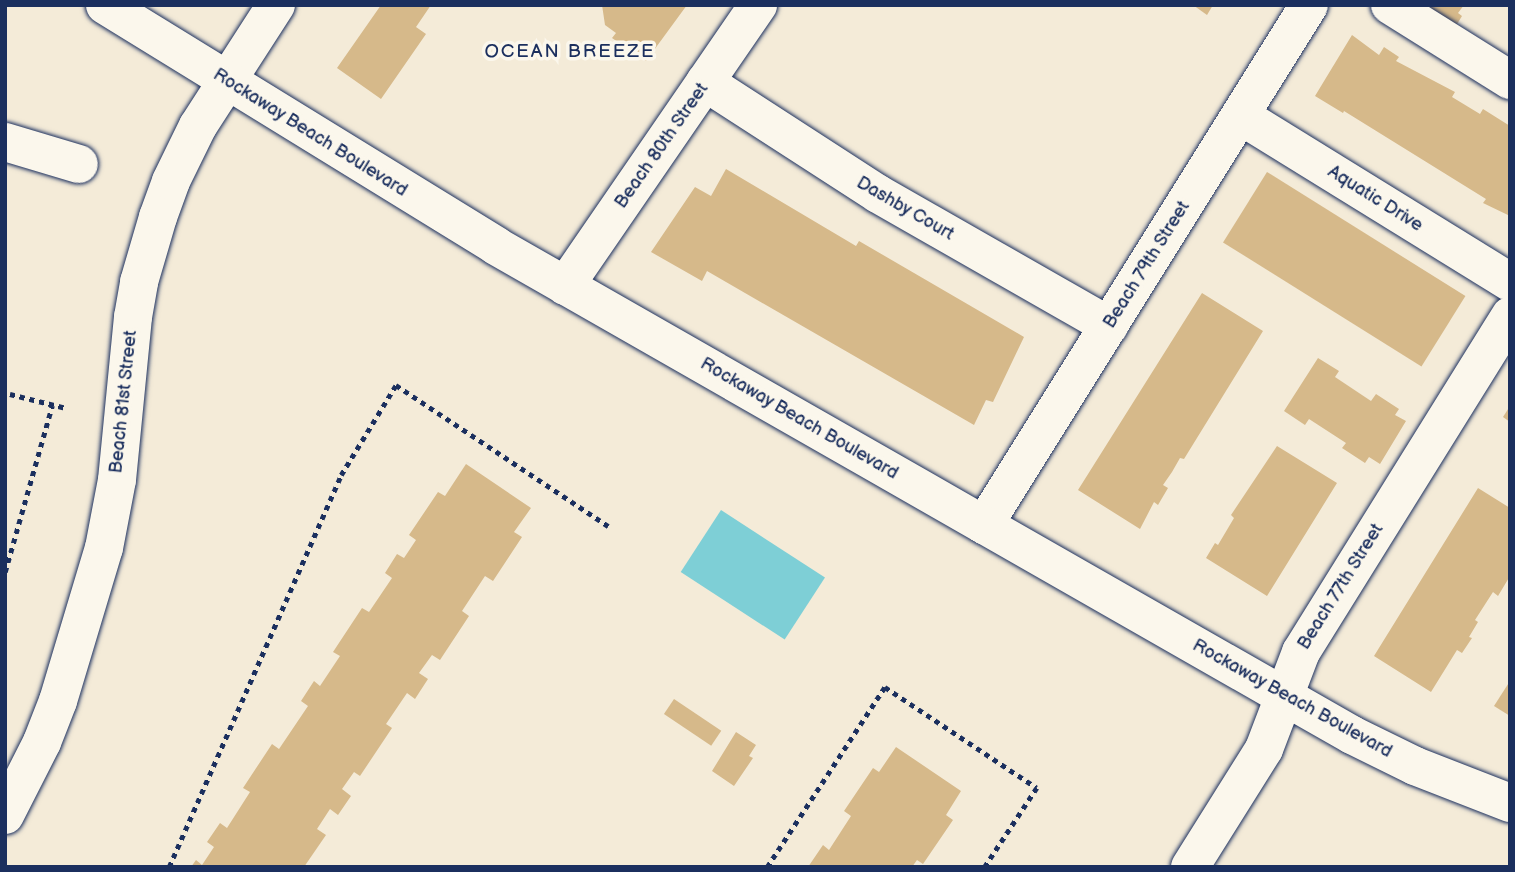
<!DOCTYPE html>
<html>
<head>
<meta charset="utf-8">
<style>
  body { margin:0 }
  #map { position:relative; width:1515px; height:872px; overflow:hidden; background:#f4ebd8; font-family:"Balsamiq Sans",sans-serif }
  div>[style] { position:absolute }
  .water>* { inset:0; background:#7ecfd6; transform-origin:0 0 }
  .building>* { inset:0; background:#d6b98a; transform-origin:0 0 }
  .path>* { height:4.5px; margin-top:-2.25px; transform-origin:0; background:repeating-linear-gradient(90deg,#1b2f5e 0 5px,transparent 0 10px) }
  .roads { filter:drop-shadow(0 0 2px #1b2f5e) drop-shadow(0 0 2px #1b2f5e) }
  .minor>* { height:38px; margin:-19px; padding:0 19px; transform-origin:19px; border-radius:19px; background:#fbf7ec }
  .major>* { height:38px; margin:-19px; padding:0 19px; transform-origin:19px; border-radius:19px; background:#fbf7ec }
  span { translate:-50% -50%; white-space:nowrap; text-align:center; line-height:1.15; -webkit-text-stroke:7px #fbf7ec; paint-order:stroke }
  .street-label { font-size:18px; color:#1b2f5e }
  .neighbourhood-label { font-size:19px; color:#1b2f5e; letter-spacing:2px }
  .frame { position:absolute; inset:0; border:7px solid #1b2f5e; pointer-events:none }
</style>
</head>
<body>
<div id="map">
  <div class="water">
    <i style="left:721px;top:510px;width:124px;height:74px;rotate:33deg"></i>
  </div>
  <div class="building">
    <i style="clip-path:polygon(381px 5px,431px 5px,416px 27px,426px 34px,381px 99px,337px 68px)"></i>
    <i style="clip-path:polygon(602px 5px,687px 5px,646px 61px,612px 38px,616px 33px,605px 25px)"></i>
    <i style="clip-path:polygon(1193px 5px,1213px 5px,1207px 15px)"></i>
    <i style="clip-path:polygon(1417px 5px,1464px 5px,1458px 13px,1462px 16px,1454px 29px)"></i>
    <i style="clip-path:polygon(1352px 35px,1379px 55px,1384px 47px,1399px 57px,1396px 61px,1455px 92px,1452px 97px,1480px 114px,1483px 109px,1510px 126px,1510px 216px,1483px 203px,1486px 199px,1344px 111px,1343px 113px,1315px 96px)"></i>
    <i style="clip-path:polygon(726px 169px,856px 246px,859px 241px,1024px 337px,993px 402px,986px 400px,974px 425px,707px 271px,702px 281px,651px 252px,695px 187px,711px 196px)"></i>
    <i style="left:1267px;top:172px;width:234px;height:83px;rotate:32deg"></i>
    <i style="clip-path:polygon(1202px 293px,1263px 331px,1184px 459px,1180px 458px,1172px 472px,1163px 485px,1168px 488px,1158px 505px,1154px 502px,1140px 529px,1078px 490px)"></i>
    <i style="clip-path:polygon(1318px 358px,1339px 371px,1335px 377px,1371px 401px,1376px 394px,1399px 409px,1395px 415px,1406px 421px,1380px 464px,1369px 457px,1365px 463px,1342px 448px,1346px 443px,1309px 419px,1305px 425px,1284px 411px)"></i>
    <i style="clip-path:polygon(1510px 406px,1510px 422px,1503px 417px)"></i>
    <i style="clip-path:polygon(1277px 446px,1337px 483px,1267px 596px,1206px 558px,1215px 543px,1218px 545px,1234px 518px,1231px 515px)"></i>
    <i style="clip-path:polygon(466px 464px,531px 508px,514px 532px,522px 537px,493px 581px,485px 576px,462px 611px,469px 616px,440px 660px,432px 655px,419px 673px,428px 679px,415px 699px,407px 693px,386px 724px,392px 728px,360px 776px,354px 772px,342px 789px,351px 796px,338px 815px,330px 809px,317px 829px,326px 835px,304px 867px,191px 867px,196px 860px,202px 865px,214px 847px,207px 842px,220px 823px,227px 828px,250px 792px,243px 788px,272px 744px,279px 749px,308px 706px,301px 701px,314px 681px,320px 686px,340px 656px,333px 652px,362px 608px,369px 612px,392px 578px,385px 573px,397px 554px,404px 558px,416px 540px,409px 535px,438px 492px,445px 496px)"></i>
    <i style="clip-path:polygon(1478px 488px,1510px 508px,1510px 576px,1498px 596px,1493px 592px,1475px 620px,1478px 622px,1469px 637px,1472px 638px,1462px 653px,1457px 650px,1431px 692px,1374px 656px)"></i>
    <i style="clip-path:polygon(1510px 681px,1510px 716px,1494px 706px)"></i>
    <i style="left:674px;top:699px;width:57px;height:18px;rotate:34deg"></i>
    <i style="clip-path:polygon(736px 732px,756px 745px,749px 756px,753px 758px,734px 786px,712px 771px)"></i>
    <i style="clip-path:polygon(896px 747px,961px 791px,946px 815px,953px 820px,923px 864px,917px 860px,912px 867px,808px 867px,823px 845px,829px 850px,851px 816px,844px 811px,873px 768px,879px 772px)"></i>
  </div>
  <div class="path">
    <i style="left:10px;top:394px;width:58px;rotate:14deg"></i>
    <i style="left:5px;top:572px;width:173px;rotate:-74.2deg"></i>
    <i style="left:169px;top:867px;width:428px;rotate:-66.3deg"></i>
    <i style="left:341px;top:475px;width:105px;rotate:-58.6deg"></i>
    <i style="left:396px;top:385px;width:255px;rotate:33.6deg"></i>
    <i style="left:767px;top:867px;width:215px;rotate:-56.8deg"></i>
    <i style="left:885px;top:687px;width:182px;rotate:33.6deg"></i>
    <i style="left:1037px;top:788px;width:95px;rotate:123.4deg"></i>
  </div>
  <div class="roads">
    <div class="minor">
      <i style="left:1390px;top:5px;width:142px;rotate:32deg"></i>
      <i style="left:705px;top:82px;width:206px;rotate:32.9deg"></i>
      <i style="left:878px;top:194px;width:266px;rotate:29.7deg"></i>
      <i style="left:1241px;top:116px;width:316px;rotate:31.7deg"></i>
      <i style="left:5px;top:142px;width:77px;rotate:16.6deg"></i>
      <i style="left:565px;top:286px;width:341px;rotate:-55.5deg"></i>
      <i style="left:984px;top:525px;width:613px;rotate:-57.99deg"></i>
      <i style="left:5px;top:815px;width:82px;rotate:-63.1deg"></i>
      <i style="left:42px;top:742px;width:44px;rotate:-68.7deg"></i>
      <i style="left:58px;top:701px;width:160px;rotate:-73.3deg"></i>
      <i style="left:104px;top:548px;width:69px;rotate:-79.2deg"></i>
      <i style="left:117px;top:480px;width:164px;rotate:-84.4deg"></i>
      <i style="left:133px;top:317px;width:36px;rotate:-80deg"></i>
      <i style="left:139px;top:282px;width:68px;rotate:-73.7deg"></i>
      <i style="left:158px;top:217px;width:38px;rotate:-70deg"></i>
      <i style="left:171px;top:181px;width:61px;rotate:-63.9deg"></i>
      <i style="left:198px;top:126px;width:144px;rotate:-57.2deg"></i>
      <i style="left:1190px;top:867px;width:139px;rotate:-57.9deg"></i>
      <i style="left:1264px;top:749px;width:104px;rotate:-69.1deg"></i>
      <i style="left:1301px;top:652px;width:396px;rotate:-58.1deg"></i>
    </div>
    <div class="major">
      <i style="left:105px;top:5px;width:459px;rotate:31.6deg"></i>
      <i style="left:496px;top:246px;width:986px;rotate:29.74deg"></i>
      <i style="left:1352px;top:735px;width:70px;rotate:26.2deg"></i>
      <i style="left:1415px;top:766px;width:102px;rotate:21.3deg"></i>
    </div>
  </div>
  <div class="street-label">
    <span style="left:310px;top:133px;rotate:32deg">Rockaway Beach Boulevard</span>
    <span style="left:662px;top:146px;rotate:-55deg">Beach 80th Street</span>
    <span style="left:1375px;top:199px;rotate:32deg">Aquatic Drive</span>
    <span style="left:905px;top:209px;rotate:30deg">Dashby Court</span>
    <span style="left:1147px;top:265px;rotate:-58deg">Beach 79th Street</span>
    <span style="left:124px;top:402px;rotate:-84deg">Beach 81st Street</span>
    <span style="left:799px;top:419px;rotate:30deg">Rockaway Beach Boulevard</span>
    <span style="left:1341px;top:587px;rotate:-58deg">Beach 77th Street</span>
    <span style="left:1292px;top:699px;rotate:29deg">Rockaway Beach Boulevard</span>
  </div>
  <div class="neighbourhood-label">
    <span style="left:570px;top:52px">OCEAN BREEZE</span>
  </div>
  <div class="frame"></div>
</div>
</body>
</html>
